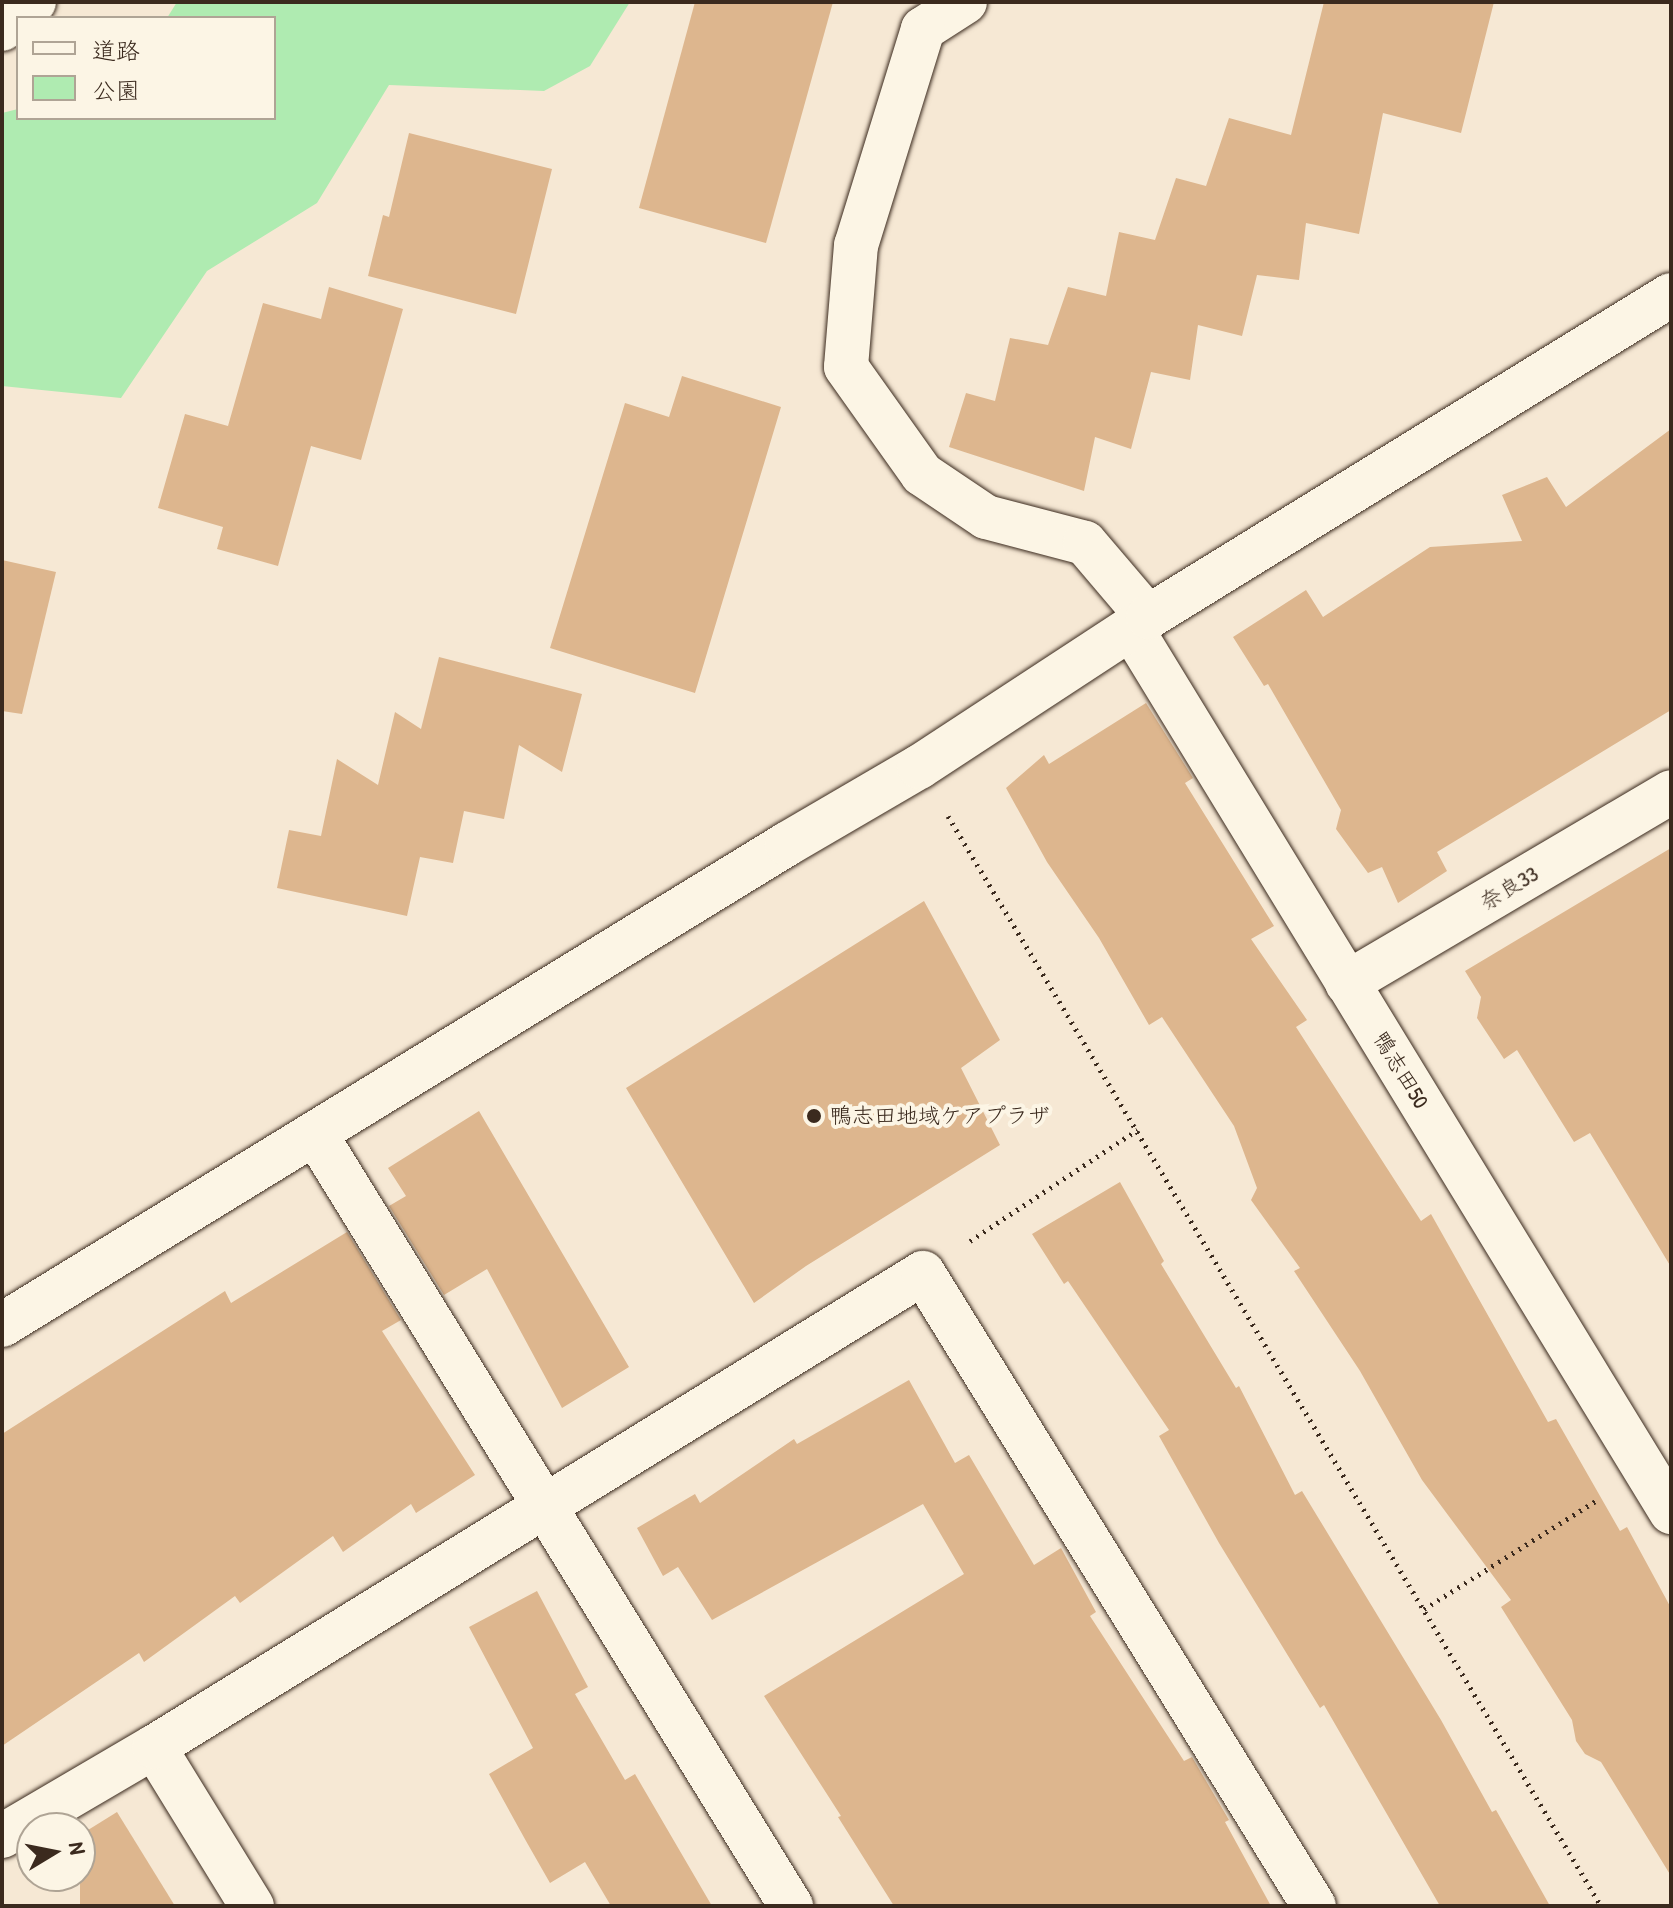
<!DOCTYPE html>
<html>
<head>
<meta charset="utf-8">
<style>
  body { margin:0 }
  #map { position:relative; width:1673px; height:1908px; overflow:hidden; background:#f6e8d4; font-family:"Patrick Hand","Klee One",sans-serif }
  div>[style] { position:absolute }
  .green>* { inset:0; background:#afebb1 }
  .building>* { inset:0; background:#ddb68e }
  .path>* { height:5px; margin-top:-2.5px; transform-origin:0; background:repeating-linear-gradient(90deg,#3b2a1e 0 2px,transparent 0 8px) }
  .roads { filter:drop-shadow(0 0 2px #3b2a1e) drop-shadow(0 0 2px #3b2a1e) }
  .minor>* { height:44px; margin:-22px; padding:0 22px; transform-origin:22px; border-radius:22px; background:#fcf5e5 }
  .dots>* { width:22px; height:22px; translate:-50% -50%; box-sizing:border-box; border:4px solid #fcf5e5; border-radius:50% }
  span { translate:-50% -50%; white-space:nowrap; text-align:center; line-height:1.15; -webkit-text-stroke:8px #fcf5e5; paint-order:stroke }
  .street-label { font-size:22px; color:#3b2a1e }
  .poi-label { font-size:22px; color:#3b2a1e }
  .left { translate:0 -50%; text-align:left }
  .frame { position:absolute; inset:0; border:4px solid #3b2a1e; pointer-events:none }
  .legend { position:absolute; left:16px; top:16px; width:260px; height:104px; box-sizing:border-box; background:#fcf5e5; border:2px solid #afa495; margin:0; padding:10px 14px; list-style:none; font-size:24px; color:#3b2a1e }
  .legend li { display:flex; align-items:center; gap:16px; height:40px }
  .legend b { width:40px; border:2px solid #afa495 }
  .north { position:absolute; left:16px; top:1812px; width:80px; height:80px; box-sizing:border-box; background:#fcf5e5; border:2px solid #afa495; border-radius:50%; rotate:80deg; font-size:22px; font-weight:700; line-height:32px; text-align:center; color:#3b2a1e }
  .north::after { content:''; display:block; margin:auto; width:28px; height:36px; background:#3b2a1e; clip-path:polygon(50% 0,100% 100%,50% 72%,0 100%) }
</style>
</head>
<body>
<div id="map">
  <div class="green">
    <i style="clip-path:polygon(177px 2px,630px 2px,590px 66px,544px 91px,389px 85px,317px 203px,207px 271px,121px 398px,2px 386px,2px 113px,18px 109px,18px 118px,274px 118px,274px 18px,167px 18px)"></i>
  </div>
  <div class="building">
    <i style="clip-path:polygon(695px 2px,833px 2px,766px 243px,639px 208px)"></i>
    <i style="clip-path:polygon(1324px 2px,1494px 2px,1461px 133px,1383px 113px,1359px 234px,1306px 223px,1299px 280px,1257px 275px,1242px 336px,1198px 325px,1190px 380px,1151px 372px,1131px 449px,1095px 437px,1084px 491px,949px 447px,966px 393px,995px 401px,1010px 338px,1048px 345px,1068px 287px,1106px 296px,1119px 232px,1155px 240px,1176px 178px,1206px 186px,1229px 118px,1291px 135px)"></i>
    <i style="clip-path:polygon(409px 133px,552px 169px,516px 314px,368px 276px,383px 215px,389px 217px)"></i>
    <i style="clip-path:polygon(329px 287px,403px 309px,361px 460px,311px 446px,278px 566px,217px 549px,223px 527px,158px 508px,185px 414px,228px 426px,263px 303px,321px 319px)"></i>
    <i style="clip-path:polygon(682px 376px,781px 407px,695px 693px,550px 648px,625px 403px,669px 417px)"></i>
    <i style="clip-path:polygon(1671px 429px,1671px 710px,1437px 852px,1447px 871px,1398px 903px,1382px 867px,1368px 873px,1336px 829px,1341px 810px,1268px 684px,1264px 686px,1233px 637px,1306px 590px,1323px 617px,1430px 547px,1522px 541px,1502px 495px,1547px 477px,1566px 507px)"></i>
    <i style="clip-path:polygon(2px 560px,56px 572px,22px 714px,2px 711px)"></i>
    <i style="clip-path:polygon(439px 657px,582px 694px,562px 772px,519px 745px,504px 819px,464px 811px,453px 863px,420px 857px,407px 916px,277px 888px,289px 830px,321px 836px,337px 759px,378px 785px,395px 712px,421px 729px)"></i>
    <i style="clip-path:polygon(1146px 703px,1193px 778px,1185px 783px,1274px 926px,1251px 939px,1307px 1020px,1296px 1027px,1421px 1221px,1431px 1214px,1548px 1422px,1556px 1419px,1620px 1531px,1627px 1527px,1671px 1608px,1671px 1876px,1601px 1762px,1585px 1754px,1576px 1741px,1572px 1720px,1501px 1607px,1511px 1600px,1422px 1480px,1360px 1371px,1294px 1271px,1300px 1268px,1251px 1200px,1257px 1188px,1234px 1126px,1162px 1017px,1149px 1025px,1099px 938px,1047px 862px,1006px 788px,1044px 755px,1049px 764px)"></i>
    <i style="clip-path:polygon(1671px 848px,1671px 1267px,1590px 1133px,1574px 1142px,1517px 1050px,1504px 1059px,1477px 1018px,1481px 997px,1465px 971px)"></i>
    <i style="clip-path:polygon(924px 901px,1000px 1040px,961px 1068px,1000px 1145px,806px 1266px,754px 1303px,626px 1088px)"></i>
    <i style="clip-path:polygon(479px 1111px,629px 1367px,562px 1408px,487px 1269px,444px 1295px,389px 1206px,406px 1196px,388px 1168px)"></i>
    <i style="clip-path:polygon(1120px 1182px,1164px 1261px,1161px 1264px,1236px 1388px,1239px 1386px,1295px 1495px,1302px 1491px,1441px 1720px,1492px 1812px,1496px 1810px,1550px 1906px,1440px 1906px,1324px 1705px,1320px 1708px,1219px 1543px,1159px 1436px,1169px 1430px,1068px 1281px,1064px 1284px,1032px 1234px)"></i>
    <i style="clip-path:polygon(347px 1232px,401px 1320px,382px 1331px,475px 1475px,416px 1513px,411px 1504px,343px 1552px,333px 1536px,240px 1603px,235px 1596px,144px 1662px,139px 1653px,2px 1746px,2px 1434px,225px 1291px,231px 1303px)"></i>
    <i style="clip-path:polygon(909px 1380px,955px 1463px,969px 1455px,1034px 1565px,1061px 1548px,1096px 1612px,1090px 1616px,1184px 1761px,1192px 1757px,1229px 1820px,1225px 1822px,1271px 1906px,894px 1906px,838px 1817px,841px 1816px,764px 1696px,964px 1574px,923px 1504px,712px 1620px,678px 1567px,663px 1576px,637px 1528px,695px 1494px,700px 1503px,794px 1439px,797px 1444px)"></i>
    <i style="clip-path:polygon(537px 1591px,588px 1687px,575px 1694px,625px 1780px,635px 1774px,712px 1906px,611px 1906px,585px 1862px,550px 1883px,526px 1841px,489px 1774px,533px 1748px,469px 1627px)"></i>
    <i style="clip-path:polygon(117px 1812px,175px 1906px,80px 1906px,80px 1835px)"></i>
  </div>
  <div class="path">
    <i style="left:948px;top:816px;width:1271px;rotate:59.07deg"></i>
    <i style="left:970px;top:1241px;width:201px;rotate:-33.6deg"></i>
    <i style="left:1424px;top:1609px;width:204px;rotate:-32.2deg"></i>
  </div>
  <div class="roads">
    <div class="minor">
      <i style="left:965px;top:2px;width:50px;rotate:147.3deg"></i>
      <i style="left:923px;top:29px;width:226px;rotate:107.2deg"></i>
      <i style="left:856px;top:245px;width:122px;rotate:94.7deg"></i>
      <i style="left:846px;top:367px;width:131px;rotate:54.6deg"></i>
      <i style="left:922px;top:474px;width:77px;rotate:33.9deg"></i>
      <i style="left:986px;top:517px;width:102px;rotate:14.7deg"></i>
      <i style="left:1085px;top:543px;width:97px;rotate:49.6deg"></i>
      <i style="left:2px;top:29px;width:42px;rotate:-40.2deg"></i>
      <i style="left:1131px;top:628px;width:1036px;rotate:58.58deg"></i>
      <i style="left:1347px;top:983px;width:376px;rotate:-30.5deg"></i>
      <i style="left:316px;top:1135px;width:906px;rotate:58.36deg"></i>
      <i style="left:2px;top:1325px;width:921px;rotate:-31.5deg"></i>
      <i style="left:787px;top:844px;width:153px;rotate:-30.3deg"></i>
      <i style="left:919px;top:767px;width:274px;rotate:-33.2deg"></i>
      <i style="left:1148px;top:617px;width:614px;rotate:-31.62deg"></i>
      <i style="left:154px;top:1747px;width:187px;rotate:58.4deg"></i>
      <i style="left:2px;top:1836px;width:176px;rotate:-30.4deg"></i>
      <i style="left:154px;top:1747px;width:903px;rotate:-31.65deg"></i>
      <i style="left:923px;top:1273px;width:744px;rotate:58.3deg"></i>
    </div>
  </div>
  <div class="dots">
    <i style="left:814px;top:1116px;background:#3b2a1e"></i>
  </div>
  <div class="street-label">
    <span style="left:1509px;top:888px;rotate:-31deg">奈良33</span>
    <span style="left:1401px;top:1070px;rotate:59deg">鴨志田50</span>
  </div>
  <div class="poi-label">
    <span class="left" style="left:830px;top:1116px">鴨志田地域ケアプラザ</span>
  </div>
  <div class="frame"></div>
  <ul class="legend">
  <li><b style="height:10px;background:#fcf5e5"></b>道路</li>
  <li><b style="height:22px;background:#afebb1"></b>公園</li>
  </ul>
  <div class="north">N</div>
</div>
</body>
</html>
